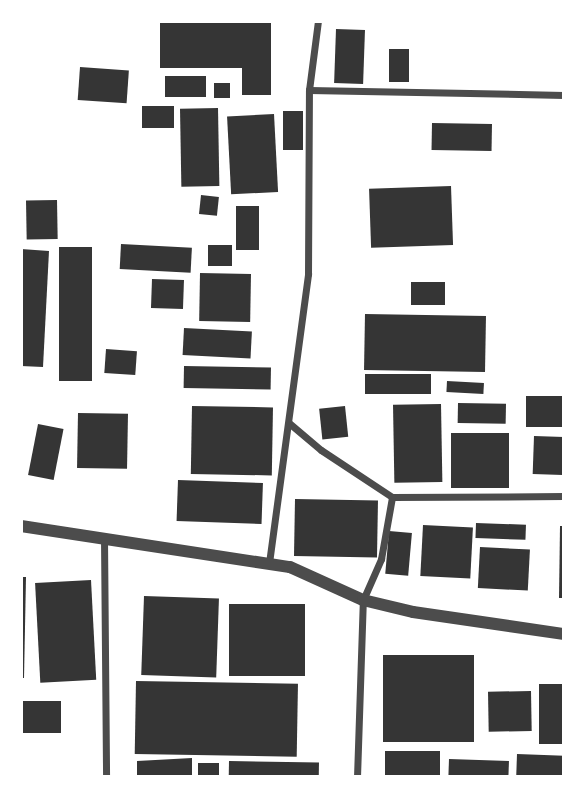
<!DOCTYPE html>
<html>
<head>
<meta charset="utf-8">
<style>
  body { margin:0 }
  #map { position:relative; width:585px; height:798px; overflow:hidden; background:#fff; font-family:"Public Sans",sans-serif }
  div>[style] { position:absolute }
  .building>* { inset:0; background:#353535; transform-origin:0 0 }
  .minor>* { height:7px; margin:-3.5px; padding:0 3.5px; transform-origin:3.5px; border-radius:3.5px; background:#4c4c4c }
  .tertiary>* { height:12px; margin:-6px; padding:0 6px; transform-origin:6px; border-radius:6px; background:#4c4c4c }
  span { translate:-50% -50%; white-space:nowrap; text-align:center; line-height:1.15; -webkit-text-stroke:5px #fff; paint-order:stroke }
  .frame { position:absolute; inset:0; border:23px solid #fff; pointer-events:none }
</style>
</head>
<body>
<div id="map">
  <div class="building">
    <i style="clip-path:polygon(160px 21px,271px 21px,271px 95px,242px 95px,242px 68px,160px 68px)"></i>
    <i style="left:336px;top:29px;width:29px;height:54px;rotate:2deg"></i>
    <i style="left:389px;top:49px;width:20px;height:33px"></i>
    <i style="left:80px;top:67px;width:49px;height:33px;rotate:4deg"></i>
    <i style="left:206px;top:76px;width:21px;height:41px;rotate:90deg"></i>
    <i style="left:214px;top:83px;width:16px;height:15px"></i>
    <i style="left:142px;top:106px;width:32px;height:22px"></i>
    <i style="left:218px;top:108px;width:78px;height:38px;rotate:89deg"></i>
    <i style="left:283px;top:111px;width:20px;height:39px"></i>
    <i style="left:274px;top:114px;width:78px;height:47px;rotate:87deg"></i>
    <i style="left:432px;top:123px;width:60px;height:27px;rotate:1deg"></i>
    <i style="left:451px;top:186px;width:59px;height:82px;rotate:88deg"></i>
    <i style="left:201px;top:195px;width:18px;height:19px;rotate:6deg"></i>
    <i style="left:57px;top:200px;width:39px;height:31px;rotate:89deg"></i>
    <i style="left:236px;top:206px;width:23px;height:44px"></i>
    <i style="left:121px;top:244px;width:71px;height:25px;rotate:3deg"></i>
    <i style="left:208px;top:245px;width:24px;height:21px"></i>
    <i style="left:92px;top:247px;width:134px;height:33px;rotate:90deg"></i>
    <i style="clip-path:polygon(21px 249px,49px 251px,43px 367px,21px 366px)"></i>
    <i style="left:200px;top:273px;width:51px;height:48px;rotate:1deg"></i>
    <i style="left:152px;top:279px;width:32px;height:29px;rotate:2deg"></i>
    <i style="left:411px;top:282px;width:34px;height:23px"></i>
    <i style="left:365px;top:314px;width:121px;height:56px;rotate:1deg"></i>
    <i style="left:184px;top:328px;width:68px;height:27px;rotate:3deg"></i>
    <i style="left:106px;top:349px;width:31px;height:24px;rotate:4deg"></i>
    <i style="left:184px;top:366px;width:87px;height:22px;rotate:1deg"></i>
    <i style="left:431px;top:374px;width:20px;height:66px;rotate:90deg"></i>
    <i style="left:447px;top:381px;width:37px;height:11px;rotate:3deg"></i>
    <i style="left:526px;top:396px;width:38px;height:31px"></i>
    <i style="left:458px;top:403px;width:48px;height:20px;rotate:1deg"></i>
    <i style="left:441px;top:404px;width:78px;height:48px;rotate:89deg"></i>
    <i style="left:192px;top:406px;width:81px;height:68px;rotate:1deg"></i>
    <i style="left:345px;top:406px;width:31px;height:26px;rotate:84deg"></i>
    <i style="left:78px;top:413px;width:50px;height:55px;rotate:1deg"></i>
    <i style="left:38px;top:424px;width:26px;height:52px;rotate:11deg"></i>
    <i style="left:451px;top:433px;width:58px;height:55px"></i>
    <i style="left:534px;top:436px;width:30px;height:38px;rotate:2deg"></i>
    <i style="left:178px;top:480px;width:85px;height:41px;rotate:2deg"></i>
    <i style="left:295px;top:499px;width:83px;height:57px;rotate:1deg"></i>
    <i style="left:476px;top:523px;width:50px;height:15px;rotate:2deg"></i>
    <i style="left:423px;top:525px;width:50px;height:51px;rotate:3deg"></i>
    <i style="clip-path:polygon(560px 526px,564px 526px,564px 598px,559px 598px)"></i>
    <i style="left:389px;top:531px;width:23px;height:43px;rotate:5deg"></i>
    <i style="left:480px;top:547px;width:50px;height:41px;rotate:3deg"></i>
    <i style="clip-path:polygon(21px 577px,26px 577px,24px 678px,21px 678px)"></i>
    <i style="left:91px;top:580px;width:100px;height:56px;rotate:87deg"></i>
    <i style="left:144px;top:596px;width:75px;height:79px;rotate:2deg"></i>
    <i style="left:229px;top:604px;width:76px;height:72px"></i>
    <i style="left:474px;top:655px;width:87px;height:91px;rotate:90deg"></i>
    <i style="left:136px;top:681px;width:162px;height:73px;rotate:1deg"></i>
    <i style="left:539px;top:684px;width:23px;height:60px"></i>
    <i style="left:531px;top:691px;width:40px;height:43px;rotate:89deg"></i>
    <i style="left:21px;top:701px;width:40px;height:32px"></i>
    <i style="left:385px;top:751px;width:55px;height:26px"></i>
    <i style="left:517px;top:754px;width:47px;height:23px;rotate:2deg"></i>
    <i style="clip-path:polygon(192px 758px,192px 777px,137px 777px,137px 761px)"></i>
    <i style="left:449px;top:759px;width:60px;height:18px;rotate:2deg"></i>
    <i style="left:229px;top:761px;width:90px;height:16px;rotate:1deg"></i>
    <i style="left:219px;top:763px;width:14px;height:21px;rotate:90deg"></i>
  </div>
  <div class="minor">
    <i style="left:309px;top:90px;width:255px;rotate:1.1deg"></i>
    <i style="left:289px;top:423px;width:42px;rotate:40.2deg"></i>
    <i style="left:321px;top:450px;width:85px;rotate:33.5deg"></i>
    <i style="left:392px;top:497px;width:172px;rotate:-0.3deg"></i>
    <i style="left:104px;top:538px;width:239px;rotate:89.5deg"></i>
    <i style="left:269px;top:563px;width:292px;rotate:-82.3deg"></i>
    <i style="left:308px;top:274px;width:184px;rotate:-89.7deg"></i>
    <i style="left:309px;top:90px;width:70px;rotate:-82.6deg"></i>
    <i style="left:357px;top:777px;width:177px;rotate:-88.1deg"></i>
    <i style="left:363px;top:600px;width:45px;rotate:-66.3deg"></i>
    <i style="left:381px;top:559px;width:63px;rotate:-79.9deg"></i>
  </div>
  <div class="tertiary">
    <i style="left:21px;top:526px;width:272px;rotate:8.7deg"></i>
    <i style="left:290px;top:567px;width:80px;rotate:24.3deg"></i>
    <i style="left:363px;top:600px;width:51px;rotate:13.5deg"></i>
    <i style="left:413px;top:612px;width:153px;rotate:8.3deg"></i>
  </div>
  <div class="frame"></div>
</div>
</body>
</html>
